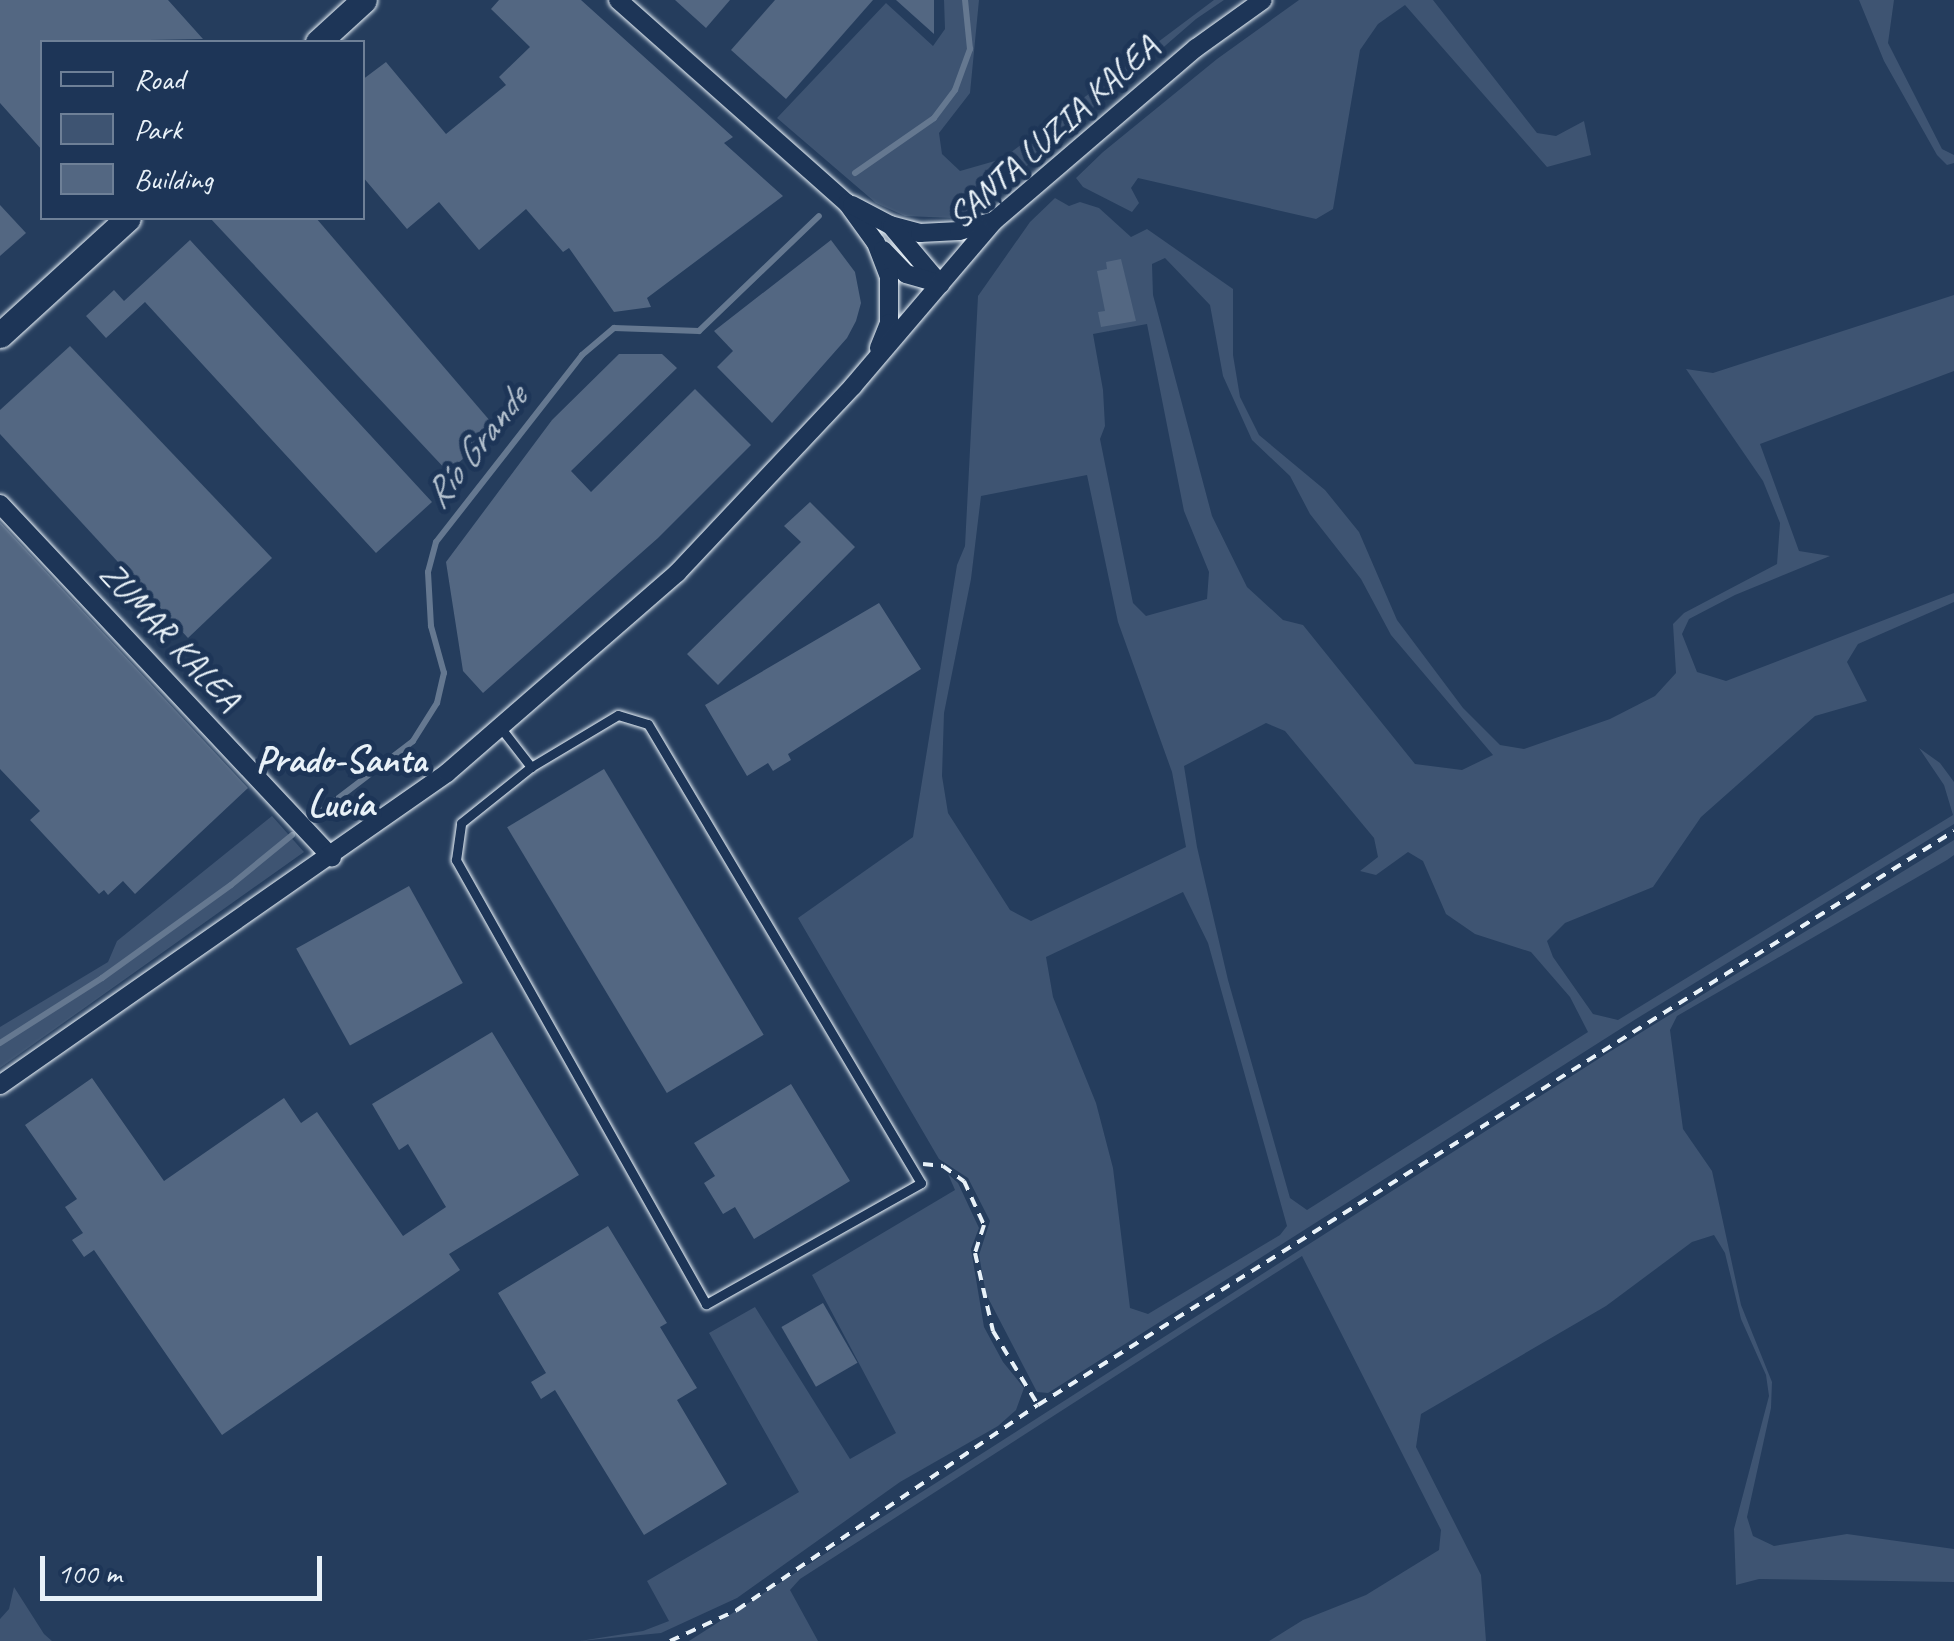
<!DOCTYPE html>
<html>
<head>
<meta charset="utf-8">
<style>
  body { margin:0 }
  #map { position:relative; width:1954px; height:1641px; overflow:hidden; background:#253d5d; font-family:Caveat,sans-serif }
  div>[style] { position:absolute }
  .green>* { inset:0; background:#3e5472 }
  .stream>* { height:6px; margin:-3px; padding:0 3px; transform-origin:3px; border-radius:3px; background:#657890 }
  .building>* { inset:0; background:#536782; transform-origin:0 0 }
  .path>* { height:4px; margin-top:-2px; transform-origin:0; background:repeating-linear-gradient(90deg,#e8f1f8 0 10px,transparent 0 18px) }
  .roads { filter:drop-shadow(0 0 2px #e8f1f8) drop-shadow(0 0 2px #e8f1f8) }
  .service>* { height:9px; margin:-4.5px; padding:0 4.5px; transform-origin:4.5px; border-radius:4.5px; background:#1d3557 }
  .minor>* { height:18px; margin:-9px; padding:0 9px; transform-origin:9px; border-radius:9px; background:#1d3557 }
  .secondary>* { height:25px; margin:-12.5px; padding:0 12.5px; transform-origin:12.5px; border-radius:12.5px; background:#1d3557 }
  span { translate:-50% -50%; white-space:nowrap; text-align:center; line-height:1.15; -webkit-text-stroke:10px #1d3557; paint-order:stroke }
  .street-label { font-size:35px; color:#e8f1f8 }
  .water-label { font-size:38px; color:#b4c1ce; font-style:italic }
  .neighbourhood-label { font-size:38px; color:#e8f1f8; font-weight:700 }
  .legend { position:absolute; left:40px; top:40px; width:325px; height:180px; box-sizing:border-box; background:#1d3557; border:2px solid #6e8097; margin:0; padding:12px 18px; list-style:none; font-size:30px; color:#e8f1f8 }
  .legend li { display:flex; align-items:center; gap:20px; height:50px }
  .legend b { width:50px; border:2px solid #6e8097 }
  .scale { position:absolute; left:40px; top:1556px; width:282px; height:45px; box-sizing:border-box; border:5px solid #e8f1f8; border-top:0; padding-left:12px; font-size:30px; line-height:35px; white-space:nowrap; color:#e8f1f8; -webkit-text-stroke:8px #1d3557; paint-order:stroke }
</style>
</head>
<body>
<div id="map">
  <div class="green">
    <i style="clip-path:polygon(944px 0,979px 0,970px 93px,939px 133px,942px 154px,960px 171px,1002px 159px,1214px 0,1224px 0,1196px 19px,984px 203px,953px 218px,905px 216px,876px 203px,777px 118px,886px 3px,933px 46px,945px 29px)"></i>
    <i style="clip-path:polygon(1299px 0,1433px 0,1537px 133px,1556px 136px,1584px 121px,1591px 155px,1547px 167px,1405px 5px,1378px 24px,1360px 50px,1333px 209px,1316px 219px,1138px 178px,1131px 188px,1139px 203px,1132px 212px,1083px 187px,1076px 178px,1103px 152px,1217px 59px)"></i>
    <i style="clip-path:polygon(1859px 0,1894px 0,1888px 43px,1942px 149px,1954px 155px,1954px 163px,1947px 165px,1937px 155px,1884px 61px)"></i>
    <i style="clip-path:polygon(evenodd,1055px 198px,1069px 206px,1080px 202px,1099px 208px,1131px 237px,1147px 229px,1233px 289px,1233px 355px,1240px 397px,1259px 435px,1325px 490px,1359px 532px,1397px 620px,1463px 708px,1500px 745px,1524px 749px,1610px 719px,1655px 696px,1676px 673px,1673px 624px,1684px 613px,1777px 564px,1780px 523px,1763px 481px,1686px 369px,1713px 373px,1954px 295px,1954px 371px,1760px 444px,1799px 551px,1830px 556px,1735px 595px,1689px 619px,1682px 634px,1697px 672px,1726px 681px,1954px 593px,1954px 602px,1858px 644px,1847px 662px,1867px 701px,1815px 716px,1701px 817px,1653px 887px,1565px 923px,1547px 941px,1553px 957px,1593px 1014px,1618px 1020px,1953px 815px,1944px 785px,1919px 748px,1940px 763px,1954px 782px,1954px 824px,1636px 1019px,1048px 1393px,1037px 1392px,986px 1294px,979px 1255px,990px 1221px,968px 1178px,939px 1159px,798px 918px,913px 837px,957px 565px,965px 546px,978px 296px,1030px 222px,1055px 198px,1165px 258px,1210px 305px,1223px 376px,1252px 440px,1290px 476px,1310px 514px,1361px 579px,1391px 635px,1493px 755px,1462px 770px,1415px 764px,1303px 625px,1283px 620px,1247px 587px,1212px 516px,1153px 295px,1152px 264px,1165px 258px,1055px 198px,1147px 324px,1184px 511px,1209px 572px,1207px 599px,1146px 616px,1133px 603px,1100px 439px,1105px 426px,1103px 390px,1093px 334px,1147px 324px,1055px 198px,1087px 475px,1118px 622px,1172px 772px,1186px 847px,1031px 921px,1010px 910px,948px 813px,942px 776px,944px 713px,971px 579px,981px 496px,1087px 475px,1055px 198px,1266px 723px,1285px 731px,1374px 838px,1378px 857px,1360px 871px,1376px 875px,1408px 852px,1423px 861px,1446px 914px,1475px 934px,1531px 952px,1570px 997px,1588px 1032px,1307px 1210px,1290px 1198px,1228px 980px,1197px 847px,1184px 766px,1266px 723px,1055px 198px,1183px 892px,1208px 943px,1287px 1226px,1280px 1235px,1148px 1314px,1130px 1308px,1113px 1168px,1096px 1103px,1053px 997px,1046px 957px,1183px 892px)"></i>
    <i style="clip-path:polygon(272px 816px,304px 852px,0 1068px,0 1027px,108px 962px,117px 941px)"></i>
    <i style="clip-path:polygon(1954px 840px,1954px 855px,1947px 860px,1677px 1016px,1670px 1030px,1683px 1129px,1712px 1171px,1741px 1305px,1772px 1382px,1771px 1408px,1747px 1517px,1753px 1536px,1774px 1546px,1847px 1534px,1954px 1549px,1954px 1582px,1759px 1579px,1736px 1585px,1734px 1529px,1769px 1396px,1766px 1375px,1741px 1319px,1725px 1253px,1714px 1235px,1692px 1242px,1606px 1306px,1421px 1414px,1416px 1447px,1481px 1575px,1486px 1641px,1269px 1641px,1303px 1620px,1366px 1595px,1439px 1550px,1441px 1530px,1302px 1256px,800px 1579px,790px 1590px,818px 1641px,689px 1641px,1606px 1054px)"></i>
    <i style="clip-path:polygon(948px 1174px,958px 1183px,979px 1228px,971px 1249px,984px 1327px,1003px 1362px,1024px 1388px,1016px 1410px,998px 1426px,900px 1482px,737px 1598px,661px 1633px,580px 1641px,643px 1631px,669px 1621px,647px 1581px,799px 1492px,709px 1333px,755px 1307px,850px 1459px,896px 1433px,812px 1275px,955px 1190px)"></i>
    <i style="clip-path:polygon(14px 1587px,44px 1634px,52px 1641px,0 1641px,0 1619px,9px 1609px)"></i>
  </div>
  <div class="stream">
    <i style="left:855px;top:173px;width:96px;rotate:-34.8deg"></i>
    <i style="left:934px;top:118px;width:35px;rotate:-53deg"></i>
    <i style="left:955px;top:90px;width:44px;rotate:-69.9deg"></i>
    <i style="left:970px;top:49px;width:49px;rotate:-95.8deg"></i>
    <i style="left:315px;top:816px;width:123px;rotate:-37.4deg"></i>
    <i style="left:413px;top:741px;width:45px;rotate:-57.7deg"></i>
    <i style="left:437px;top:703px;width:31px;rotate:-77deg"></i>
    <i style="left:444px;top:673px;width:49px;rotate:-105.5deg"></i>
    <i style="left:431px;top:626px;width:54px;rotate:-93.2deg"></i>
    <i style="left:428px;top:572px;width:31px;rotate:-75deg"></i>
    <i style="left:436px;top:542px;width:237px;rotate:-52deg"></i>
    <i style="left:582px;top:355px;width:42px;rotate:-40.2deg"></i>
    <i style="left:614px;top:328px;width:85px;rotate:2deg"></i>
    <i style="left:699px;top:331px;width:166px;rotate:-43.8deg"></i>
    <i style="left:0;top:1043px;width:121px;rotate:-32.5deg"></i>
    <i style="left:102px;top:978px;width:159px;rotate:-35.8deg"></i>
    <i style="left:231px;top:885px;width:79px;rotate:-39.3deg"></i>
  </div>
  <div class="building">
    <i style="clip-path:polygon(0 0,168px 0,203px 39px,42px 42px,42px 150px,0 103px)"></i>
    <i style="clip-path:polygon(499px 0,581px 0,733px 137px,724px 143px,783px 196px,647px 298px,651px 307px,614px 312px,569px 248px,563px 252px,526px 209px,479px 250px,439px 202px,407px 229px,362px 176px,362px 80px,386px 62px,446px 134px,506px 85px,499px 77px,530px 47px,491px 9px)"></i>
    <i style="clip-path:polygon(675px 0,730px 0,706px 28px)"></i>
    <i style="clip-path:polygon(775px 0,873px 0,786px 99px,731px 50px)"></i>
    <i style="clip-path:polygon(896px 0,934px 0,934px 34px)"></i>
    <i style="clip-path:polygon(0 205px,26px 233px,0 256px)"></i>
    <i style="clip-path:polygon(210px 218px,316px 218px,497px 429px,448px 472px)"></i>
    <i style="clip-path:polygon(190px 240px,432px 502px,376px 553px,145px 302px,106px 338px,86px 316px,114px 290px,124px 301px)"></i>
    <i style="clip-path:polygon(831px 240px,855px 272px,861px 303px,856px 321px,847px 338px,772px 423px,717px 367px,733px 351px,714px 331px)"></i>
    <i style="clip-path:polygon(1121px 259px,1136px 321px,1101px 327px,1098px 312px,1105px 311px,1097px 271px,1107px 269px,1106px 262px)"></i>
    <i style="clip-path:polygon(70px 346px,272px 558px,188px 638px,0 434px,0 410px)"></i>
    <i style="clip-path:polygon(619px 354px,662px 354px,677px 368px,571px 471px,591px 492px,695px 389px,751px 445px,658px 538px,483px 693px,463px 671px,446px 562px,552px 420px)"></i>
    <i style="clip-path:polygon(810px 502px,855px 547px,718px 685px,687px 654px,801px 542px,784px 526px)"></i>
    <i style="clip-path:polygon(0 522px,248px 788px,135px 894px,123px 881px,108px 895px,104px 890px,99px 894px,30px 820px,40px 811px,0 769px)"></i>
    <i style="clip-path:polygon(879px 603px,921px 669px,788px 754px,791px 760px,773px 771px,768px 763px,747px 776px,705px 705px)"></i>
    <i style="left:604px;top:769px;width:310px;height:113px;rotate:59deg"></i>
    <i style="left:409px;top:886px;width:111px;height:129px;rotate:61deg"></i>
    <i style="clip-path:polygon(492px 1032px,579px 1175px,449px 1254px,460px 1270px,222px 1435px,94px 1250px,84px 1257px,72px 1240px,83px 1233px,65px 1207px,77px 1199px,25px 1125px,92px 1078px,164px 1181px,284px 1098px,301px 1123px,317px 1112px,403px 1236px,446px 1207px,408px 1144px,399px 1150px,372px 1104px)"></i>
    <i style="clip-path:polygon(791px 1084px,850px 1181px,754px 1239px,735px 1207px,723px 1214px,704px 1183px,715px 1176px,694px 1143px)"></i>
    <i style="clip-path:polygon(608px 1226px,667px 1323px,660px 1327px,697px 1388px,677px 1400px,727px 1484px,644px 1535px,555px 1390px,541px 1399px,531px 1382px,546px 1373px,498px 1293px)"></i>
    <i style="left:823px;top:1303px;width:69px;height:48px;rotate:60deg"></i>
  </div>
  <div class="path">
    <i style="left:923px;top:1164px;width:20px;rotate:6deg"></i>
    <i style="left:943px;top:1166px;width:26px;rotate:36deg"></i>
    <i style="left:964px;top:1181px;width:48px;rotate:65.6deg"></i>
    <i style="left:984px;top:1225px;width:29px;rotate:108deg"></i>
    <i style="left:975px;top:1253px;width:80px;rotate:77deg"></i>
    <i style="left:993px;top:1331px;width:87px;rotate:58.7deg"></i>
    <i style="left:670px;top:1641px;width:74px;rotate:-24.8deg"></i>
    <i style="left:737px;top:1610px;width:364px;rotate:-34.3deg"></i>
    <i style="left:1038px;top:1405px;width:1081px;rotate:-32.07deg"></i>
  </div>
  <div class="roads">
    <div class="service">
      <i style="left:500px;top:727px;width:51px;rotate:52.2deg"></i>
      <i style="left:531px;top:767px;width:101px;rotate:-30.9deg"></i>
      <i style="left:618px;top:715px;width:31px;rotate:17deg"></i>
      <i style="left:648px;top:724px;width:534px;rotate:59.26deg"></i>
      <i style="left:921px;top:1183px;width:247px;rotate:150.6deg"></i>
      <i style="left:706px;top:1304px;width:510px;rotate:-119.38deg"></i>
      <i style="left:456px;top:860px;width:37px;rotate:-82deg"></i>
      <i style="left:461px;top:823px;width:90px;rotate:-38.7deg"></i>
    </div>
    <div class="minor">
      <i style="left:618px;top:0;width:306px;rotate:41.6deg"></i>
      <i style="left:847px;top:203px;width:49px;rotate:54.1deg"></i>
      <i style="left:876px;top:243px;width:36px;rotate:69deg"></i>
      <i style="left:889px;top:277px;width:46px;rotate:90deg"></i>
      <i style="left:889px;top:323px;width:27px;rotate:112deg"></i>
      <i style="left:852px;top:205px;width:43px;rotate:27.8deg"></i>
      <i style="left:890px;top:225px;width:31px;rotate:15deg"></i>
      <i style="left:920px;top:233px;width:39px;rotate:-3deg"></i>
      <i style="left:959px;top:231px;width:35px;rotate:-16deg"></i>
      <i style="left:892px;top:227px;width:75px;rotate:49.9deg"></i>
      <i style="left:883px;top:250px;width:33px;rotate:46deg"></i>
      <i style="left:906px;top:274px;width:35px;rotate:16deg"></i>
      <i style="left:0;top:504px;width:485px;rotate:46.8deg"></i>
      <i style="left:0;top:1085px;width:545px;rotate:-34.91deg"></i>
      <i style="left:447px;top:773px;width:305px;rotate:-41deg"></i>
      <i style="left:677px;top:573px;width:257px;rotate:-46.7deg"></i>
      <i style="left:853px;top:386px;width:217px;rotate:-49.5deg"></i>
      <i style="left:994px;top:221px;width:266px;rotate:-40.6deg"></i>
      <i style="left:1196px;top:48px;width:82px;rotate:-35.6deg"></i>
    </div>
    <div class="secondary">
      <i style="left:318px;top:42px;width:62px;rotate:-42.4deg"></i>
      <i style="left:0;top:335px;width:173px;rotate:-42.4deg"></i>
    </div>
  </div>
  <div class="street-label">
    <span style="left:1053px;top:132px;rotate:-42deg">SANTA LUZIA KALEA</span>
    <span style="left:170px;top:636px;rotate:47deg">ZUMAR KALEA</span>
  </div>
  <div class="water-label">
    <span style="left:475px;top:447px;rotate:-52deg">Río Grande</span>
  </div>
  <div class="neighbourhood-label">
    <span style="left:341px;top:782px">Prado-Santa<br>Lucía</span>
  </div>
  <ul class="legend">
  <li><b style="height:12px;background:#1d3557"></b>Road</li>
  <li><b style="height:28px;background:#3e5472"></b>Park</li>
  <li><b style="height:28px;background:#536782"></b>Building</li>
  </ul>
  <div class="scale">100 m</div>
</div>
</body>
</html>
